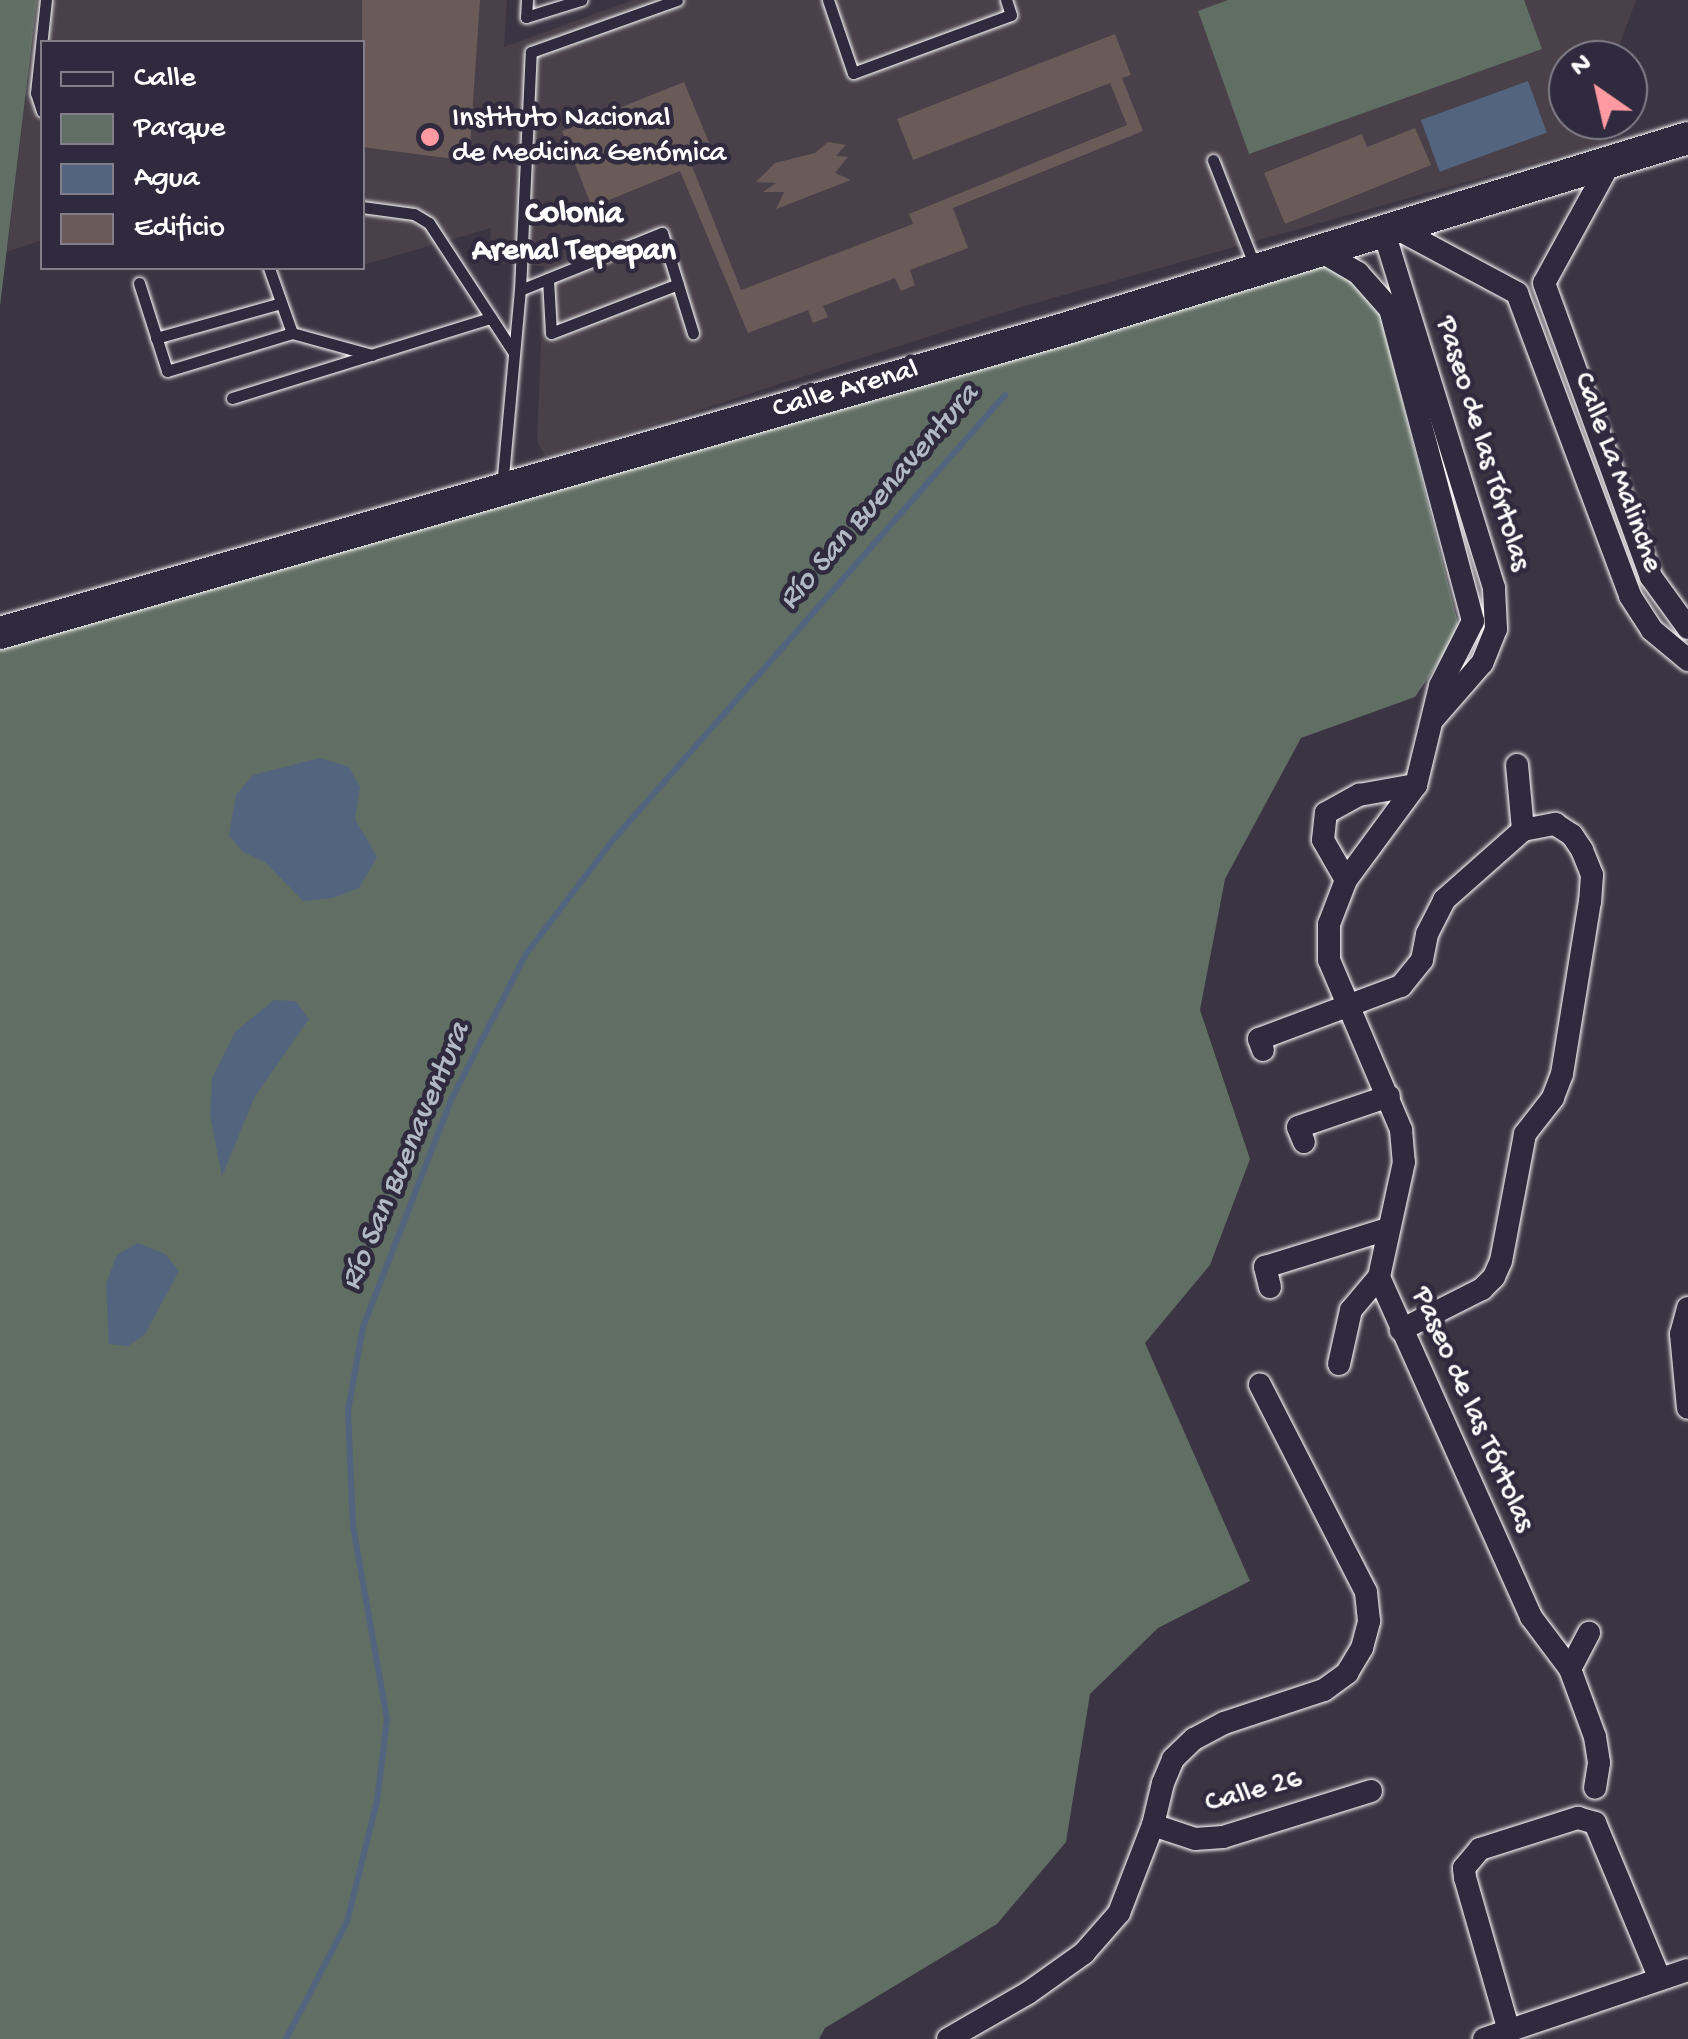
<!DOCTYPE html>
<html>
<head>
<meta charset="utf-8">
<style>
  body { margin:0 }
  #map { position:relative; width:1688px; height:2039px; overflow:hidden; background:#3b3442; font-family:"Gochi Hand",sans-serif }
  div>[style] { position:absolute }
  .built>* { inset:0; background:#494049 }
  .green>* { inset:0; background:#616e64 }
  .water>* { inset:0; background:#53647e; transform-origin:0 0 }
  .stream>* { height:6px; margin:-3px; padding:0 3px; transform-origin:3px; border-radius:3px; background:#53647e }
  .building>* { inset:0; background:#6a5b58 }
  .roads { filter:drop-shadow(0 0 2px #fff) drop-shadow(0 0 2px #fff) }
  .lane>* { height:11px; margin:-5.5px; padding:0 5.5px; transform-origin:5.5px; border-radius:5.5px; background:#2f2a3d }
  .street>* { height:22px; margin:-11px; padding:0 11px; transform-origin:11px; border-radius:11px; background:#2f2a3d }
  .secondary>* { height:32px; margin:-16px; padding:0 16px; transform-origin:16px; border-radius:16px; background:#2f2a3d }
  .dots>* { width:28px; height:28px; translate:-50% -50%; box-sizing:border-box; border:5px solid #2f2a3d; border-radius:50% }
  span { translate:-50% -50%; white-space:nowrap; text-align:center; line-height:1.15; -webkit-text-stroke:9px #2f2a3d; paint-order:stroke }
  .poi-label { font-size:30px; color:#fff }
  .left { translate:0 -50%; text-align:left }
  .street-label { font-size:30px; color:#fff }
  .neighbourhood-label { font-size:32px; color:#fff; font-weight:700 }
  .water-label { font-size:32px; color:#b2b9c5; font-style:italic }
  .legend { position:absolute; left:40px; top:40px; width:325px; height:230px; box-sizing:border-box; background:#2f2a3d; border:2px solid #827f8b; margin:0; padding:12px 18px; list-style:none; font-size:30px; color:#fff }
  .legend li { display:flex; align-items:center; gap:20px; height:50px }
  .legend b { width:50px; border:2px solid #827f8b }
  .north { position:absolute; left:1548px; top:40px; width:100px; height:100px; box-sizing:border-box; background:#2f2a3d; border:2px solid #827f8b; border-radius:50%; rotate:326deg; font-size:28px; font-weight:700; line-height:40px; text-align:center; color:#fff }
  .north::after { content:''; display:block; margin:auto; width:35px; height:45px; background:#ff9aa2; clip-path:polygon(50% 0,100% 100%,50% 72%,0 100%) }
</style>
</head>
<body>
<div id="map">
  <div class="built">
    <i style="clip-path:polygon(37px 0,507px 0,504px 47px,633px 0,1636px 0,1614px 60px,1568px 60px,1568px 120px,1600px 120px,1608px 142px,1021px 307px,552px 457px,545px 456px,537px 442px,544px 266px,488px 263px,491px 228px,363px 265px,362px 42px,42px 42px,42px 240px,7px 252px)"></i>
  </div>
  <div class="green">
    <i style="clip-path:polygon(0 0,37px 0,0 306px)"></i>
    <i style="clip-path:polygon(1228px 0,1524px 0,1542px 49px,1249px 154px,1198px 11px)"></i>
    <i style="clip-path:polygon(1317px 262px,1375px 294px,1460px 631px,1415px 697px,1301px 738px,1225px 879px,1200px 1010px,1250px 1159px,1210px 1265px,1145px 1343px,1250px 1581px,1158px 1628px,1090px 1694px,1066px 1842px,997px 1924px,825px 2028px,819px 2039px,0 2039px,0 642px)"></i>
  </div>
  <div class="water">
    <i style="left:1528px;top:81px;width:55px;height:114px;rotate:70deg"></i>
    <i style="clip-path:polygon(320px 758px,349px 767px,360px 787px,355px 819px,377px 857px,359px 888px,333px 898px,303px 901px,265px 862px,243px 852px,229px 835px,236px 795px,253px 775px)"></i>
    <i style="clip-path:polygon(274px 1000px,295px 1001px,309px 1019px,255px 1096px,222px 1176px,210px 1115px,212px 1078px,235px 1032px)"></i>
    <i style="clip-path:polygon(138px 1243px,165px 1254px,179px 1271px,145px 1334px,128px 1346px,109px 1344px,106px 1284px,117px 1255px)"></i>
  </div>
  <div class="stream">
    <i style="left:286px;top:2039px;width:132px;rotate:-62.5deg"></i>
    <i style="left:347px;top:1922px;width:125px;rotate:-76.1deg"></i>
    <i style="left:377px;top:1801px;width:83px;rotate:-83deg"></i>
    <i style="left:387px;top:1719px;width:196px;rotate:-100deg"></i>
    <i style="left:353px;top:1526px;width:115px;rotate:-92.5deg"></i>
    <i style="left:348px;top:1411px;width:85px;rotate:-79.9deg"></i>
    <i style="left:363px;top:1327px;width:246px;rotate:-68.8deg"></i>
    <i style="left:452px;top:1098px;width:162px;rotate:-62.8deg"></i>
    <i style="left:526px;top:954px;width:143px;rotate:-52.7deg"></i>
    <i style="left:613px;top:840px;width:593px;rotate:-48.62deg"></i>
  </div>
  <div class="building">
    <i style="clip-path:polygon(362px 0,480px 0,469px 161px,362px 147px)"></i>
    <i style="clip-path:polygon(1115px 34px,1131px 75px,1122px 78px,1143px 131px,953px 208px,968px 248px,910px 270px,915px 285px,901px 291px,895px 278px,823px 306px,828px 317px,813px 323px,808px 310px,748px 333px,680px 171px,592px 207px,562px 131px,684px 82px,715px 157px,692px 166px,741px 290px,913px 224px,909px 214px,1127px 125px,1110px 83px,913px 160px,897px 119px)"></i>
    <i style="clip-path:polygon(1415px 128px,1431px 165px,1285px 224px,1264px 173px,1362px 134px,1367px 147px)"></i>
    <i style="clip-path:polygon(828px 142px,846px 145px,836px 156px,848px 157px,835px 173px,851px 180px,776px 209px,784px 192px,763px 192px,776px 183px,756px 182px,775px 163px,815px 153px)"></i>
  </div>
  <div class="roads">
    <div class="lane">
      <i style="left:527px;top:0;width:17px;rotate:93deg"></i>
      <i style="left:526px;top:17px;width:58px;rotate:-17.2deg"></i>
      <i style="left:828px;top:0;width:77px;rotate:71.1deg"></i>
      <i style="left:853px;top:73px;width:168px;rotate:-20.2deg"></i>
      <i style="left:1011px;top:15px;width:16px;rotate:-108deg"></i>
      <i style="left:42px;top:111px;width:19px;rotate:-108deg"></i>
      <i style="left:36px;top:93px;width:94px;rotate:-83.9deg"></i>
      <i style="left:1213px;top:160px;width:117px;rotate:68.5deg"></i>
      <i style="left:362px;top:207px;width:52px;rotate:7.7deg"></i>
      <i style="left:414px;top:214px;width:17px;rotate:31deg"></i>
      <i style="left:429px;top:223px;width:155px;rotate:56.8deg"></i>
      <i style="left:269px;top:268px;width:69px;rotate:70.5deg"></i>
      <i style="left:292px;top:333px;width:83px;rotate:15.4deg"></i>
      <i style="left:548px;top:279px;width:54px;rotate:86.8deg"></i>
      <i style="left:551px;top:333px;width:136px;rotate:-21.1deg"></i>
      <i style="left:139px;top:283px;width:92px;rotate:72.3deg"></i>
      <i style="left:167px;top:371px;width:131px;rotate:-16.9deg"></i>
      <i style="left:520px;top:290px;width:153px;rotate:-21.9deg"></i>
      <i style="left:662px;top:233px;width:105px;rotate:72.8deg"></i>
      <i style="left:156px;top:338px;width:130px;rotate:-15.6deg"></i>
      <i style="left:232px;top:398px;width:271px;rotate:-17.2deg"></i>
      <i style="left:502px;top:487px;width:198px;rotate:-84.8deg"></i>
      <i style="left:520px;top:290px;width:238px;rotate:-87.4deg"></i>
      <i style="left:531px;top:52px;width:155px;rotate:-19.6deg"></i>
    </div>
    <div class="street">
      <i style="left:1612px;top:159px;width:141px;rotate:118.7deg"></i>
      <i style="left:1544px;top:283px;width:313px;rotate:70deg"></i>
      <i style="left:1651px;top:577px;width:63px;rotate:54deg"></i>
      <i style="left:1392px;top:226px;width:142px;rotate:28.2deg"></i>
      <i style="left:1517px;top:293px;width:323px;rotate:69.5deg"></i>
      <i style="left:1630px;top:596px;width:40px;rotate:57.1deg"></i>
      <i style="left:1652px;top:630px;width:47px;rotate:39.8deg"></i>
      <i style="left:1383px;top:229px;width:376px;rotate:72.8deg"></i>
      <i style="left:1494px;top:588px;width:41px;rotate:87.2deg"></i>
      <i style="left:1496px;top:629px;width:37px;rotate:112deg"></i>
      <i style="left:1482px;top:663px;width:72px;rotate:131deg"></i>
      <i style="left:1317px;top:249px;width:48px;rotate:30.3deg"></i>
      <i style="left:1358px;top:273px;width:48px;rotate:48.4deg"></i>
      <i style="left:1390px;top:309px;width:323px;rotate:75.1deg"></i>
      <i style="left:1473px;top:621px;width:73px;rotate:116.9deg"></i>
      <i style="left:1440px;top:686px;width:102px;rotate:103.6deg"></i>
      <i style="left:1416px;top:785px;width:118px;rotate:126.4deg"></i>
      <i style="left:1346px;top:880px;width:47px;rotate:111.1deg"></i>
      <i style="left:1329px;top:924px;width:36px;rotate:90deg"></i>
      <i style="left:1329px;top:960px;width:185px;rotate:67deg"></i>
      <i style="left:1401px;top:1130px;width:32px;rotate:85deg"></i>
      <i style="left:1404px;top:1162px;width:118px;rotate:102.3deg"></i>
      <i style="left:1379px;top:1277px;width:372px;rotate:65.9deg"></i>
      <i style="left:1531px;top:1617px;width:65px;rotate:53.1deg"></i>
      <i style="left:1570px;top:1669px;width:72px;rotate:69.8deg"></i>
      <i style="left:1595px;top:1737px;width:26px;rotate:81deg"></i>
      <i style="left:1599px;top:1763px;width:25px;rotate:99deg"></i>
      <i style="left:1517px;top:765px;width:65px;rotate:84.7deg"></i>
      <i style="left:1346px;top:880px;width:46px;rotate:-119.9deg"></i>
      <i style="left:1323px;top:840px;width:27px;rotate:-84deg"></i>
      <i style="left:1326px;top:813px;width:38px;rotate:-29deg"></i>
      <i style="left:1359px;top:795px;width:58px;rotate:-10deg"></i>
      <i style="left:1263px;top:1050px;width:12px;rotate:-110deg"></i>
      <i style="left:1259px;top:1039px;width:152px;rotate:-20.5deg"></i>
      <i style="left:1401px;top:986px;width:33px;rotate:-51deg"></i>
      <i style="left:1422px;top:960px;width:26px;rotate:-79deg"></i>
      <i style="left:1427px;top:934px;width:38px;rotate:-63deg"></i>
      <i style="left:1444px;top:900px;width:106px;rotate:-41.5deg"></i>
      <i style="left:1523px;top:830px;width:33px;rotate:-11deg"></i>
      <i style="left:1555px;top:824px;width:20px;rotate:33deg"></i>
      <i style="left:1572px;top:835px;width:18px;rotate:56deg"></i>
      <i style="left:1582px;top:850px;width:27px;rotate:68deg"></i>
      <i style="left:1592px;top:875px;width:26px;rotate:94deg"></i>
      <i style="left:1590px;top:901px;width:175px;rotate:99.2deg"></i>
      <i style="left:1562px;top:1074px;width:26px;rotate:111deg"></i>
      <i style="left:1553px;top:1098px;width:46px;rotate:127.9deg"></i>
      <i style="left:1525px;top:1134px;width:129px;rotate:100.7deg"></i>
      <i style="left:1501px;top:1261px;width:17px;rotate:114deg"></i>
      <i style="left:1494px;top:1277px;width:17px;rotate:135deg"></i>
      <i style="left:1482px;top:1289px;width:91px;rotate:153.2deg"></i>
      <i style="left:1304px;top:1142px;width:16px;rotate:-112deg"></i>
      <i style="left:1298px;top:1127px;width:96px;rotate:-18.8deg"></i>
      <i style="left:1270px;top:1287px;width:21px;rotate:-104deg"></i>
      <i style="left:1265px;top:1267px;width:129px;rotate:-17.2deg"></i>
      <i style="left:1688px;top:1308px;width:27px;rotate:105deg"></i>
      <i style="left:1681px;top:1334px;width:74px;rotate:84.6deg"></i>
      <i style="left:1339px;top:1364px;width:55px;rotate:-77.5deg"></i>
      <i style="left:1351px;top:1310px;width:43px;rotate:-49.7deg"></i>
      <i style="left:1570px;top:1669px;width:41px;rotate:-62.2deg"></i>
      <i style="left:1153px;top:1825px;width:44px;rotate:18.4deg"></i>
      <i style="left:1195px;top:1839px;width:28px;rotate:-4deg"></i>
      <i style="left:1223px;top:1837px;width:155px;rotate:-17.3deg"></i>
      <i style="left:1509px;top:2031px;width:159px;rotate:-106deg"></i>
      <i style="left:1465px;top:1878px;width:10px;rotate:-96deg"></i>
      <i style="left:1464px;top:1868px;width:25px;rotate:-50deg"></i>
      <i style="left:1480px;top:1849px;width:103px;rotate:-17.6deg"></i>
      <i style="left:1578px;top:1818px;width:18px;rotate:16deg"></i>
      <i style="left:1595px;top:1823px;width:169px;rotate:67.4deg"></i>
      <i style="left:948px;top:2039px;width:92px;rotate:-29.9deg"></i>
      <i style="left:1028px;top:1993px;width:69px;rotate:-35.5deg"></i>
      <i style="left:1084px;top:1953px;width:53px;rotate:-48.8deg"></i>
      <i style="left:1119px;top:1913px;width:94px;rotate:-68.9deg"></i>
      <i style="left:1153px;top:1825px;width:43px;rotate:-76.6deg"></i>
      <i style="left:1163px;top:1783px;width:26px;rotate:-67deg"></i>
      <i style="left:1173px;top:1759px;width:29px;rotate:-44deg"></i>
      <i style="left:1194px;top:1739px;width:34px;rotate:-28deg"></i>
      <i style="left:1224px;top:1723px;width:105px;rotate:-18.3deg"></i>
      <i style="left:1324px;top:1690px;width:29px;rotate:-36deg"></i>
      <i style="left:1347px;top:1673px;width:29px;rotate:-59deg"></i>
      <i style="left:1362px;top:1648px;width:28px;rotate:-75deg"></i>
      <i style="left:1369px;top:1621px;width:29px;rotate:-96deg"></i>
      <i style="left:1366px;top:1592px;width:233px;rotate:-117.1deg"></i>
      <i style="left:1484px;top:2039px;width:215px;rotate:-18.7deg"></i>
    </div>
    <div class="secondary">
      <i style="left:0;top:633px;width:1110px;rotate:-15.95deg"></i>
      <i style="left:1067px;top:328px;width:649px;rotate:-17.01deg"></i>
    </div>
  </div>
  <div class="dots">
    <i style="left:430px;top:137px;background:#ff9aa2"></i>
  </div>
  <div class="poi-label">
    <span class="left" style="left:452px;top:137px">Instituto Nacional<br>de Medicina Genómica</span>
  </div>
  <div class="street-label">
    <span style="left:846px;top:391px;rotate:-16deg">Calle Arenal</span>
    <span style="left:1481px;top:444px;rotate:73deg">Paseo de las Tórtolas</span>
    <span style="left:1616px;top:473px;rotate:70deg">Calle La Malinche</span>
    <span style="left:1471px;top:1410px;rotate:66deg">Paseo de las Tórtolas</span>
    <span style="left:1254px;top:1793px;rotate:-15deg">Calle 26</span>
  </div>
  <div class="neighbourhood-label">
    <span style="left:574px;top:234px">Colonia<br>Arenal Tepepan</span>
  </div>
  <div class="water-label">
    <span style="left:880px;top:498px;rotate:-49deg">Río San Buenaventura</span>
    <span style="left:407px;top:1157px;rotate:-67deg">Río San Buenaventura</span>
  </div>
  <ul class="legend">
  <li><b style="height:12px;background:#2f2a3d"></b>Calle</li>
  <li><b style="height:28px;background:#616e64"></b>Parque</li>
  <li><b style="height:28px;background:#53647e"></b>Agua</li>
  <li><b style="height:28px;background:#6a5b58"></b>Edificio</li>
  </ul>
  <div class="north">N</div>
</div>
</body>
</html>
